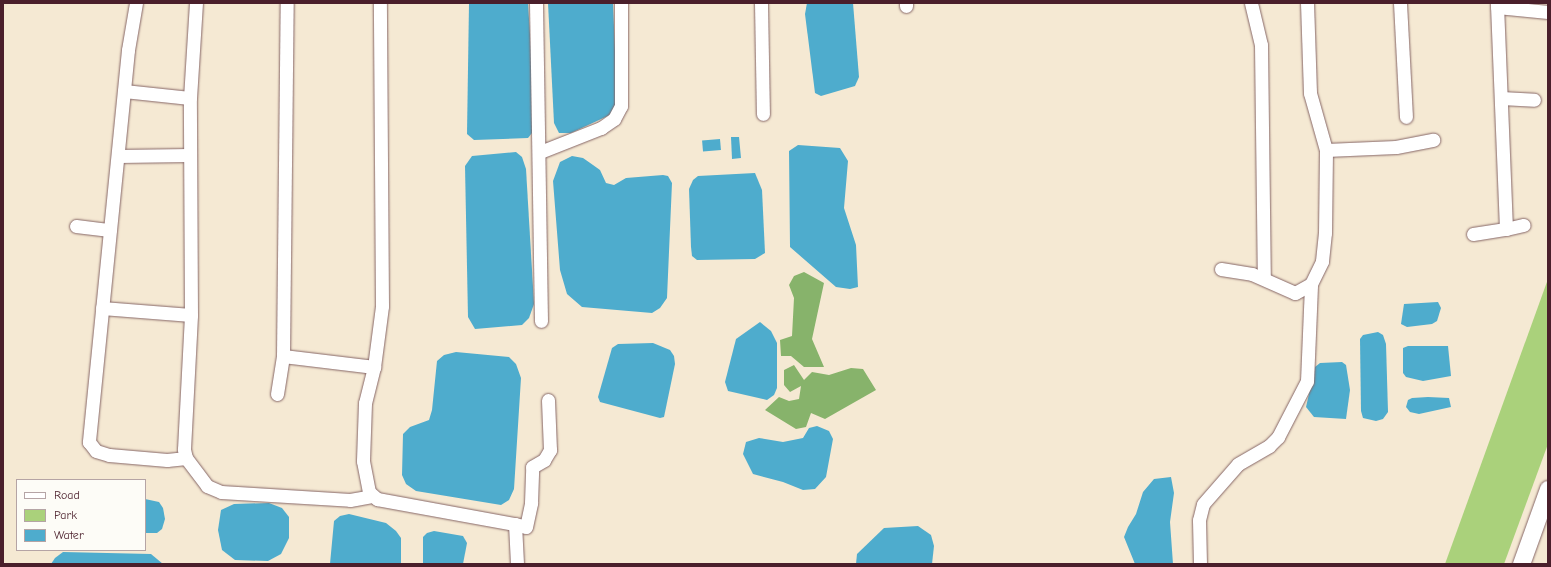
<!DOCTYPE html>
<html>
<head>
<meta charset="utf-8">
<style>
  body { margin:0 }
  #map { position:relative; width:1551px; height:567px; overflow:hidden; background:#f5e9d3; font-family:"Comic Neue",sans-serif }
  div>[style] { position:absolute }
  .green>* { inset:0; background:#aad17b }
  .forest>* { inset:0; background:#87b36b }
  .water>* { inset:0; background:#4eaccd; transform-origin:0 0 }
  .roads { filter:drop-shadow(0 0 1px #866666) drop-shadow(0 0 1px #866666) }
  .minor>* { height:13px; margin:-6.5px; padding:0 6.5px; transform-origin:6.5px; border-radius:6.5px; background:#fff }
  .tertiary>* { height:17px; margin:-8.5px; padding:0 8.5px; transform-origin:8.5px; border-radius:8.5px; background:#fff }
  span { translate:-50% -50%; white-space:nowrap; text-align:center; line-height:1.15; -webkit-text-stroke:3px #fdfcf7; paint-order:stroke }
  .frame { position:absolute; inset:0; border:4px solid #4a1f2b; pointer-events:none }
  .legend { position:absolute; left:16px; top:479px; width:130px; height:72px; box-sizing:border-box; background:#fdfcf7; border:1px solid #b5a4a5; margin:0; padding:5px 7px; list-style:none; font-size:12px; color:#4a1f2b }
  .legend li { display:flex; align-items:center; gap:8px; height:20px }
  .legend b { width:20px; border:1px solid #b5a4a5 }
</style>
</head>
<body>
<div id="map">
  <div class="green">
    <i style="clip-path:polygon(1548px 279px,1548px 444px,1504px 564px,1445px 564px)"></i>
  </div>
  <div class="forest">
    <i style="clip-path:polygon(804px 272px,824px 283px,812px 339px,824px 367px,804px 367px,791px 356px,781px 356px,780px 340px,792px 336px,794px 298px,789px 285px,794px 276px)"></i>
    <i style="clip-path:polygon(794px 365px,804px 380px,812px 372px,829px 375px,851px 368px,863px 369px,876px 390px,825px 419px,811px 413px,806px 427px,796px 429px,765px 410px,779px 397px,789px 401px,799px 399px,801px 386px,790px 392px,784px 385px,784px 370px)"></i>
  </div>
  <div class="water">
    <i style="clip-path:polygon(469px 3px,528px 3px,536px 128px,528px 138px,474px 140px,467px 134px)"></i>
    <i style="clip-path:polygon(548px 3px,613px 3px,617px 100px,612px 114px,571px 133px,559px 133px,554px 123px)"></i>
    <i style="clip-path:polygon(807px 3px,853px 3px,859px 77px,855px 86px,821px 96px,815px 93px,805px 14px)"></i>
    <i style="clip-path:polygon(731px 137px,739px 137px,741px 158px,732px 159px)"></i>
    <i style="left:720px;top:139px;width:11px;height:18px;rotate:85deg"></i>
    <i style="clip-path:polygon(798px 145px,840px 148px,848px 161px,844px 208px,856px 245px,858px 287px,850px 289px,836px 287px,790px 247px,789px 151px)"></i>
    <i style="clip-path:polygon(516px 152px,522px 157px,526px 169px,534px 304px,529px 318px,522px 325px,475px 329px,468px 317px,465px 166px,472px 156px)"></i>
    <i style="clip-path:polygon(572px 156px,583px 158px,593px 165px,600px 170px,606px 183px,614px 185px,626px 178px,663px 175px,668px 176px,672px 183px,667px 298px,660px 308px,652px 313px,582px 307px,567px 294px,560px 270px,553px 181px,560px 162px)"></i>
    <i style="clip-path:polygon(755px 173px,762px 190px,765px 253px,755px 259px,697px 260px,692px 256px,691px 247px,689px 189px,693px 180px,698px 176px)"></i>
    <i style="clip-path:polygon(1438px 302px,1441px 308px,1437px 321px,1432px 324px,1407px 327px,1401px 324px,1404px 304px)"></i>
    <i style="clip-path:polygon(760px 322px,771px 331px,777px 343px,777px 388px,774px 395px,767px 400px,728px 391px,725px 382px,736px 339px)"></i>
    <i style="clip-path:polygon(1378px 332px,1383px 335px,1386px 344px,1388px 412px,1383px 419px,1376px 421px,1363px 418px,1361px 411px,1360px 339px,1363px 335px)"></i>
    <i style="clip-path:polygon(653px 343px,670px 350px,674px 356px,675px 364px,664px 417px,660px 418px,600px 402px,598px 397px,612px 348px,618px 344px)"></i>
    <i style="clip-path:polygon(1408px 346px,1448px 346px,1451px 376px,1423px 381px,1406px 377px,1403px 373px,1403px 348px)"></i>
    <i style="clip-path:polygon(456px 352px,509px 357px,516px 364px,521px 378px,514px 489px,509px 500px,501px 505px,416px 491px,406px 484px,402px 475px,403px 434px,410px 427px,429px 420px,432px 410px,437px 361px,444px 355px)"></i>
    <i style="clip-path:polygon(1342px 362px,1346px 365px,1350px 390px,1346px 419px,1314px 417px,1306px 407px,1315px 367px,1320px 363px)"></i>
    <i style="clip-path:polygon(1428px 397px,1449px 398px,1451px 407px,1419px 414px,1410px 412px,1406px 407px,1408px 400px,1412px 398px)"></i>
    <i style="clip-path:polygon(817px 426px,829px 431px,833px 439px,826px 477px,815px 489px,803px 490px,783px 482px,753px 474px,743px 454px,746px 442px,759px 438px,783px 442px,803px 438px,809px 428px)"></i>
    <i style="clip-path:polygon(1171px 477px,1174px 493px,1170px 522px,1173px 564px,1135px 564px,1124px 537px,1128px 527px,1136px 514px,1143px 492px,1154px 479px)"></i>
    <i style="clip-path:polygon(145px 499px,159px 502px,163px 508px,165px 519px,162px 529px,157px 533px,145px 533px)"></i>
    <i style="clip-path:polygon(269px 503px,282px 508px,289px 517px,289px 538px,281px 554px,268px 561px,235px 560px,222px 550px,218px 530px,221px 510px,234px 504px)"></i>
    <i style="clip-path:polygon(349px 514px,386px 523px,396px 531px,401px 538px,401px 564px,330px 564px,334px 521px,340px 516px)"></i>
    <i style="clip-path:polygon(918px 526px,931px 535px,934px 546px,932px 564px,856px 564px,857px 554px,884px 528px)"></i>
    <i style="clip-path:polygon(434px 531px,463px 536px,467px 543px,463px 564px,423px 564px,423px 537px,427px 533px)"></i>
    <i style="clip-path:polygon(63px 552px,151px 554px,163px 564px,51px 564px,55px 558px)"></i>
  </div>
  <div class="roads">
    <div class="minor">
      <i style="left:136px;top:3px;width:48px;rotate:99.7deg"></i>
      <i style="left:128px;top:50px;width:394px;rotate:95.7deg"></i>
      <i style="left:89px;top:442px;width:11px;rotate:52deg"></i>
      <i style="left:96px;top:451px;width:14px;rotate:17deg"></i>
      <i style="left:109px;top:455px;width:58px;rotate:4.9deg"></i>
      <i style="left:167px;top:460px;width:19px;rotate:-6deg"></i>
      <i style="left:186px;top:458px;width:9px;rotate:-103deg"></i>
      <i style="left:184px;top:449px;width:134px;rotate:-87deg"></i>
      <i style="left:191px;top:315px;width:217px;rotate:-90.3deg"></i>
      <i style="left:190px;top:98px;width:95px;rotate:-86.4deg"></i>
      <i style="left:536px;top:3px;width:318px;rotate:89.1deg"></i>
      <i style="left:761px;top:3px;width:111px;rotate:89deg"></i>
      <i style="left:906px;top:3px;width:3px;rotate:90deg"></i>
      <i style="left:1251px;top:3px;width:43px;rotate:76.6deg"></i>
      <i style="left:1261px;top:45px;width:233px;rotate:89.3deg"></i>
      <i style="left:1400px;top:3px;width:114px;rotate:87deg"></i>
      <i style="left:1497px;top:7px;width:51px;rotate:5.6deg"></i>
      <i style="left:124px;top:91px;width:66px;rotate:6.1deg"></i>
      <i style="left:1501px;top:98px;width:33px;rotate:3deg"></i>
      <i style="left:1326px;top:150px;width:70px;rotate:-2.5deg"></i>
      <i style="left:1396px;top:147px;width:38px;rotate:-11deg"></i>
      <i style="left:540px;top:152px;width:66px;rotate:-21.5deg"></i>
      <i style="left:601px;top:128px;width:16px;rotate:-35deg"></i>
      <i style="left:614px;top:119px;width:15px;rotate:-62deg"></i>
      <i style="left:621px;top:106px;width:103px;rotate:-90deg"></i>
      <i style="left:118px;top:156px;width:72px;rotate:-0.8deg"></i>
      <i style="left:76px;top:226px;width:34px;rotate:7deg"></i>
      <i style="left:1506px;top:229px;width:18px;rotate:-13deg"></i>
      <i style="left:1473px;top:234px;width:33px;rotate:-9deg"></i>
      <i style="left:1506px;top:229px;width:226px;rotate:-92.3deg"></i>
      <i style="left:1221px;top:269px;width:31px;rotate:9deg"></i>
      <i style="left:1252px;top:274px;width:47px;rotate:23.8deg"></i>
      <i style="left:1295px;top:293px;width:18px;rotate:-29deg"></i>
      <i style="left:1311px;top:284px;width:25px;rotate:-64deg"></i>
      <i style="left:1322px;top:261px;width:28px;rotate:-84deg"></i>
      <i style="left:1325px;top:233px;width:83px;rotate:-89.3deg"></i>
      <i style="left:1326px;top:150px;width:59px;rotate:-105.7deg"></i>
      <i style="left:1310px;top:93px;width:90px;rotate:-91.9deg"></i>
      <i style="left:102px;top:308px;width:89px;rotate:4.5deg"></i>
      <i style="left:283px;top:356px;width:92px;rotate:6.9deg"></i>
      <i style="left:374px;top:367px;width:62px;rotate:-82.5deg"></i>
      <i style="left:382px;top:306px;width:303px;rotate:-90.4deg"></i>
      <i style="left:374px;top:367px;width:37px;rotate:104deg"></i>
      <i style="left:365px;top:403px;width:58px;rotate:92deg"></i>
      <i style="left:363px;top:461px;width:32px;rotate:79deg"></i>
      <i style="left:369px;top:492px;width:11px;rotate:41deg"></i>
      <i style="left:377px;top:499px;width:140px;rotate:10.3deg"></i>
      <i style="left:515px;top:524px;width:40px;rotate:87.1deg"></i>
      <i style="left:277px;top:394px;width:38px;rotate:-81deg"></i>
      <i style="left:283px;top:356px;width:353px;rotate:-89.4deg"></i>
      <i style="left:186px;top:458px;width:35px;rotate:53deg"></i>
      <i style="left:207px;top:486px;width:15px;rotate:23deg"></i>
      <i style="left:221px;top:492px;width:129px;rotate:3.5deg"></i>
      <i style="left:350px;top:500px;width:22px;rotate:-10deg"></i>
      <i style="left:515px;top:524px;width:11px;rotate:15deg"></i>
      <i style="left:526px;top:527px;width:25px;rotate:-78deg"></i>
      <i style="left:531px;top:503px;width:36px;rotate:-88deg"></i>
      <i style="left:532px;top:467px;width:14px;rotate:-30deg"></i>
      <i style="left:544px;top:460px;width:12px;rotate:-59deg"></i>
      <i style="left:550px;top:450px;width:50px;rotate:-92.3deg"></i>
      <i style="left:1200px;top:564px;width:44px;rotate:-91.3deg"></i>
      <i style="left:1199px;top:520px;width:16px;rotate:-76deg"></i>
      <i style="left:1203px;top:504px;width:53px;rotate:-48.8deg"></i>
      <i style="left:1238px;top:464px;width:36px;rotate:-30deg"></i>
      <i style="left:1269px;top:446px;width:13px;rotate:-45deg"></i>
      <i style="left:1278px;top:437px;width:63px;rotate:-62.6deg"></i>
      <i style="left:1307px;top:381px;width:97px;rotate:-87.6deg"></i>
    </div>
    <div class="tertiary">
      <i style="left:1521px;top:564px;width:80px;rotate:-70.2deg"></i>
    </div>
  </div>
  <div class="frame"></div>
  <ul class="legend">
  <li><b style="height:5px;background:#fff"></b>Road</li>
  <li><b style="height:11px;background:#aad17b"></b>Park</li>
  <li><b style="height:11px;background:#4eaccd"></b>Water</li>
  </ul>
</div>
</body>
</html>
